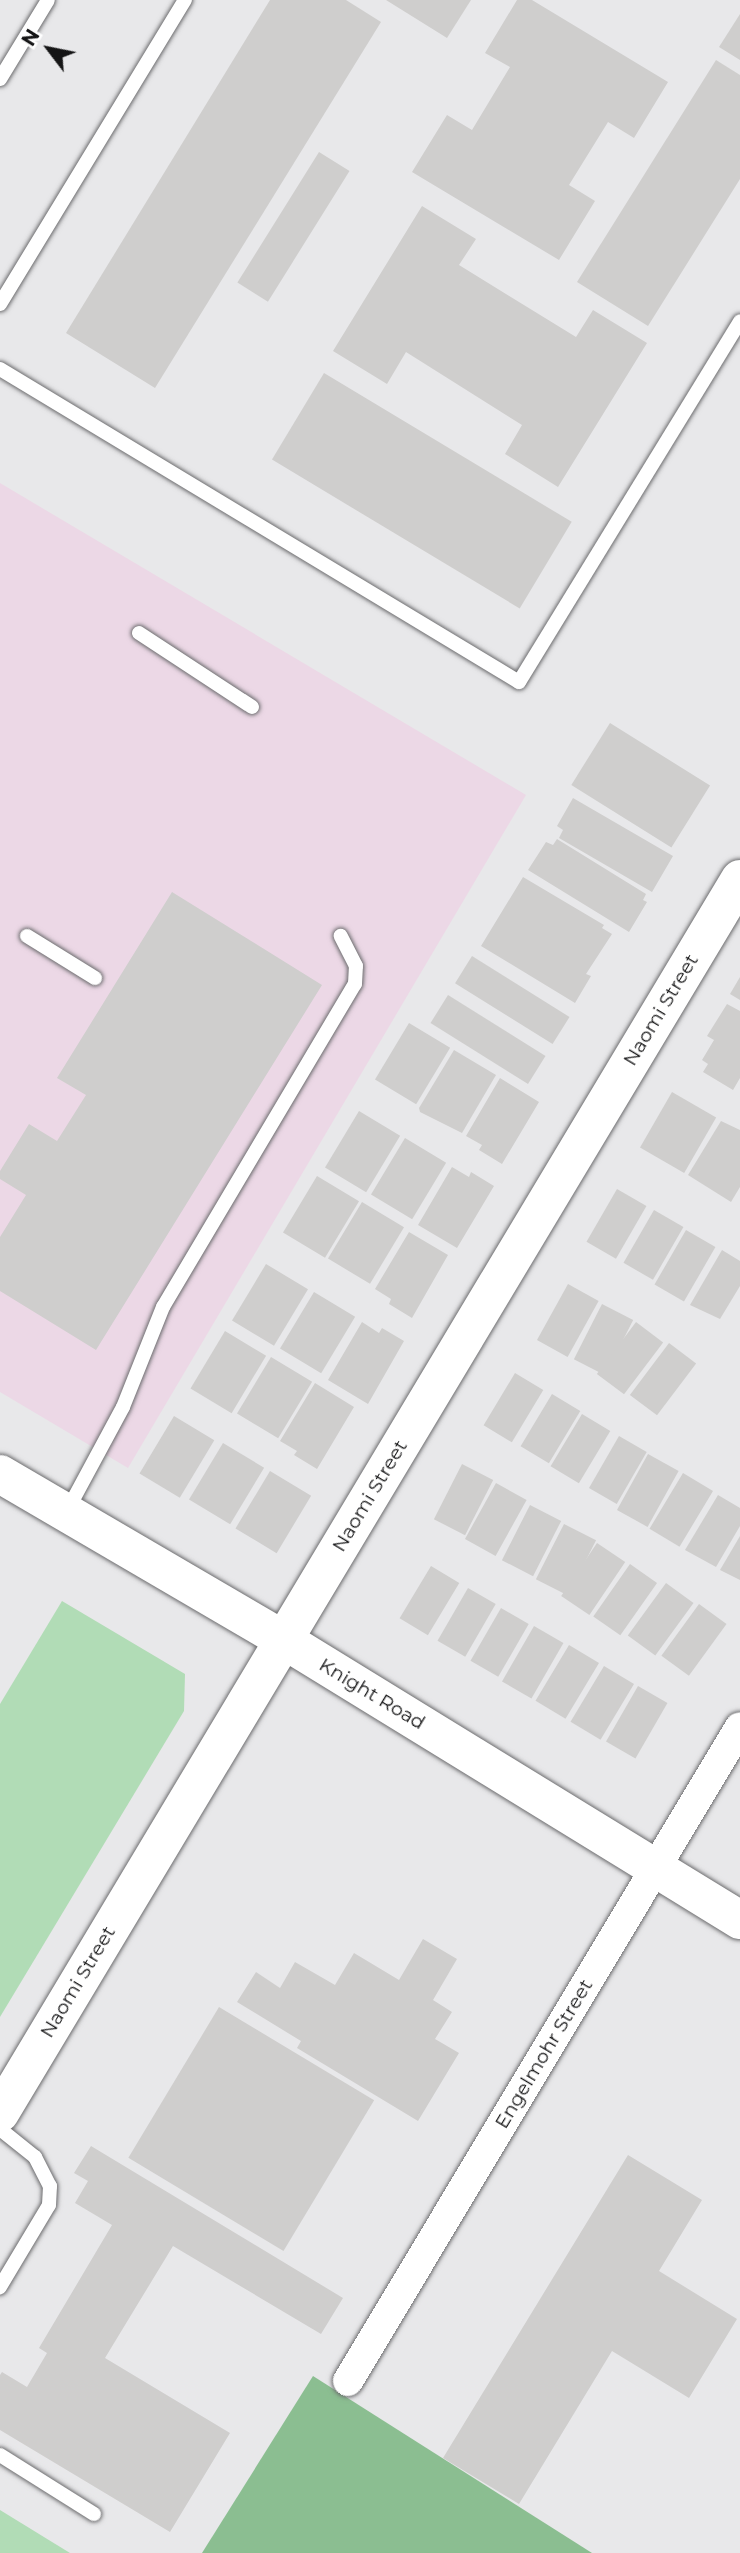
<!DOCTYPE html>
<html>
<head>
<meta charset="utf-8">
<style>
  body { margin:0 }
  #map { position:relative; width:740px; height:2553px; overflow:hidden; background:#e8e8ea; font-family:Montserrat,sans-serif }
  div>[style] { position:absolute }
  .commercial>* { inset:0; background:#ecd8e6 }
  .green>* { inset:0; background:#b1dcb6 }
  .forest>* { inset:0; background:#8bbe91 }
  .building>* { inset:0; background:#cfcecd; transform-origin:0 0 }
  .roads { filter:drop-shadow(0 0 2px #6c6c6e) drop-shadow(0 0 2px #6c6c6e) }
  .lane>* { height:14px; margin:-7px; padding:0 7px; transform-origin:7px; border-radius:7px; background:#fff }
  .street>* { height:30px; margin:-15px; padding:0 15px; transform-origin:15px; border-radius:15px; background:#fff }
  .secondary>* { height:38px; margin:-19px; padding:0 19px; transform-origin:19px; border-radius:19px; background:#fff }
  span { translate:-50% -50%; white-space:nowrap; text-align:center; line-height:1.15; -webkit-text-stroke:5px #fff; paint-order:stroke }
  .street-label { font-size:19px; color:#151516 }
  .north { position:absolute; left:14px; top:14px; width:70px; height:70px; -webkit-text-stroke:5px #fff; paint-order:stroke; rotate:302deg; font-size:19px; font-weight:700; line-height:28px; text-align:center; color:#151516 }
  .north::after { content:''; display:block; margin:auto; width:24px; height:32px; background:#151516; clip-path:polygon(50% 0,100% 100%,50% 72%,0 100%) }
</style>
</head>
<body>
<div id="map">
  <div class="commercial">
    <i style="clip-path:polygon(0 483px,526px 795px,128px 1468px,0 1392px)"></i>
  </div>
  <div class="green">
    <i style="clip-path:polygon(62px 1601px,185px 1674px,184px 1711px,0 2017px,0 1704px)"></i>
    <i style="clip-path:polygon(0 2510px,70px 2553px,0 2553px)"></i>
  </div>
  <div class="forest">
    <i style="clip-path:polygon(313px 2376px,592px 2553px,202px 2553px)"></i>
  </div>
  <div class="building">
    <i style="clip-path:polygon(270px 0,346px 0,381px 22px,155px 388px,66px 333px)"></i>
    <i style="clip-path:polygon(386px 0,471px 0,447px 38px)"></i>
    <i style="clip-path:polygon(517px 0,532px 0,668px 82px,634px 138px,608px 122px,569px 185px,595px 201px,559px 260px,412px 172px,447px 115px,472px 130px,510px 67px,485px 53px)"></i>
    <i style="clip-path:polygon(740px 14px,740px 60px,719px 47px)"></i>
    <i style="clip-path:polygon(716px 60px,740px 75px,740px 179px,648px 326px,577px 282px)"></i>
    <i style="left:319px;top:152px;width:36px;height:154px;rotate:32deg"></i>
    <i style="clip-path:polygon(422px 206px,476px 239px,459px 265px,576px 337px,593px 310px,647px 343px,558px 487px,505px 454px,522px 425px,406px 352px,387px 384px,333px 351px)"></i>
    <i style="left:324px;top:373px;width:289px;height:101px;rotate:31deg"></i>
    <i style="left:610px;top:723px;width:118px;height:73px;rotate:32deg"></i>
    <i style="clip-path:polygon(573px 798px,673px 856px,652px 892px,559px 838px,563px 830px,557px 826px)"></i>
    <i style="clip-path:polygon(557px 839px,646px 894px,643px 900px,647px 902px,629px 932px,528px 870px,546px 842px,553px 845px)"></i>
    <i style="clip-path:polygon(523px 877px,604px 925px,602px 928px,612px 934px,586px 974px,591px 976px,575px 1003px,481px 946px)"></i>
    <i style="clip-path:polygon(172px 892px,322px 985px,96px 1350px,0 1291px,0 1237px,26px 1195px,0 1179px,0 1171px,29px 1124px,57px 1141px,86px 1095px,57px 1078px)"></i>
    <i style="left:472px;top:956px;width:115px;height:32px;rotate:32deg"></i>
    <i style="clip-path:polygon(740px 977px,740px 1000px,730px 994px)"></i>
    <i style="left:448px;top:995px;width:115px;height:33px;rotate:32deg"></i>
    <i style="clip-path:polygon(727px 1004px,740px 1011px,740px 1078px,733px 1090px,703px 1072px,708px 1064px,702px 1060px,714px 1040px,707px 1036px)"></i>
    <i style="left:409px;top:1023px;width:48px;height:66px;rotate:31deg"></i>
    <i style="clip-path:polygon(454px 1050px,496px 1075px,462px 1133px,420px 1112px,419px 1108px)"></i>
    <i style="clip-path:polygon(500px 1078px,539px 1102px,502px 1164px,479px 1150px,482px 1145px,466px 1136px)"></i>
    <i style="left:672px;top:1092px;width:51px;height:64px;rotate:30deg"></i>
    <i style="left:359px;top:1111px;width:48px;height:66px;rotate:31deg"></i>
    <i style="clip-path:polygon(721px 1121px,740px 1130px,740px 1187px,731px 1202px,688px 1175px)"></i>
    <i style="left:405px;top:1138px;width:48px;height:66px;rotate:31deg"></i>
    <i style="clip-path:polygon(452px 1167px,469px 1177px,471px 1172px,494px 1186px,457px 1248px,418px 1225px)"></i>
    <i style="left:317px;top:1176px;width:49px;height:66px;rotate:31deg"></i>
    <i style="left:617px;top:1189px;width:34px;height:61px;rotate:30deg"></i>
    <i style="left:362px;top:1202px;width:49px;height:66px;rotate:31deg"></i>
    <i style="left:654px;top:1210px;width:34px;height:61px;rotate:30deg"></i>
    <i style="left:686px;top:1230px;width:34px;height:63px;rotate:30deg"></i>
    <i style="clip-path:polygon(409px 1232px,448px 1255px,412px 1318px,389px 1304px,391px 1299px,375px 1289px)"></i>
    <i style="clip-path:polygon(722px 1250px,740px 1261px,740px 1286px,720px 1319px,690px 1305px)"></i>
    <i style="left:266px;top:1264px;width:49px;height:66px;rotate:31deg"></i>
    <i style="left:568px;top:1284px;width:35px;height:64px;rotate:29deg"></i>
    <i style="left:314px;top:1292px;width:48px;height:66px;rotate:31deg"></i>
    <i style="left:602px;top:1304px;width:35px;height:62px;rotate:27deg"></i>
    <i style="clip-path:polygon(362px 1322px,379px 1333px,382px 1328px,404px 1341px,368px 1404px,328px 1380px)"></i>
    <i style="left:636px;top:1322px;width:34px;height:65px;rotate:37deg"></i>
    <i style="left:225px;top:1331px;width:48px;height:67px;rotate:31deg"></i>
    <i style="left:669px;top:1343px;width:34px;height:65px;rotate:37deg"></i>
    <i style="left:271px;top:1357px;width:48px;height:66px;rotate:31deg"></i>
    <i style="left:515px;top:1373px;width:33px;height:61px;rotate:31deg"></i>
    <i style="clip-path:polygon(315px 1383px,354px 1407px,317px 1469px,294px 1455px,297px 1451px,280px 1441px)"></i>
    <i style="left:552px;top:1394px;width:33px;height:61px;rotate:31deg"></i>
    <i style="left:582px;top:1414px;width:33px;height:61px;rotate:31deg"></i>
    <i style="left:174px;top:1416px;width:47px;height:67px;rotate:31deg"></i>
    <i style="left:619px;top:1436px;width:32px;height:60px;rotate:30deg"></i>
    <i style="left:223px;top:1443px;width:48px;height:66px;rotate:31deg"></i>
    <i style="left:648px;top:1454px;width:35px;height:64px;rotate:29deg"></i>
    <i style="left:462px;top:1464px;width:35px;height:62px;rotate:27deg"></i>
    <i style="left:270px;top:1471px;width:48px;height:67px;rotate:31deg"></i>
    <i style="left:683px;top:1473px;width:35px;height:65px;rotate:31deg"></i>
    <i style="left:496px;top:1483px;width:35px;height:64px;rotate:29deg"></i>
    <i style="clip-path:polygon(718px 1495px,740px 1508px,740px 1526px,716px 1567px,685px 1550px)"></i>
    <i style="left:530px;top:1505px;width:35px;height:62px;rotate:27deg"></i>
    <i style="left:564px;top:1524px;width:36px;height:62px;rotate:27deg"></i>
    <i style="clip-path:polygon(740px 1536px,740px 1580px,720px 1570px)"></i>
    <i style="left:597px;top:1543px;width:34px;height:64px;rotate:34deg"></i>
    <i style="left:630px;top:1564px;width:33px;height:64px;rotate:35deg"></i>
    <i style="left:431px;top:1566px;width:33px;height:61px;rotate:31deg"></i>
    <i style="left:666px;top:1583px;width:34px;height:65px;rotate:36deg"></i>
    <i style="left:468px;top:1588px;width:32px;height:61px;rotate:30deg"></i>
    <i style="left:699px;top:1604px;width:34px;height:64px;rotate:36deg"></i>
    <i style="left:501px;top:1608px;width:32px;height:61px;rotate:30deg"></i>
    <i style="left:534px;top:1626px;width:34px;height:64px;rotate:30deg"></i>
    <i style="left:569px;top:1645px;width:35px;height:65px;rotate:31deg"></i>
    <i style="left:604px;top:1666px;width:35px;height:65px;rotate:31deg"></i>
    <i style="left:638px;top:1686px;width:34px;height:64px;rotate:30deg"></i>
    <i style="clip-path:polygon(423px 1939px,457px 1959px,433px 2000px,452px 2012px,435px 2039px,459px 2053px,418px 2121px,297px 2048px,301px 2041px,237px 2002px,256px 1972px,280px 1988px,295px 1962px,335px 1985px,354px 1953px,399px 1980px)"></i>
    <i style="left:219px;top:2007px;width:181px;height:176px;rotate:31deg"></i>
    <i style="clip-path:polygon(91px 2146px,343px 2298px,321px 2334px,173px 2246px,105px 2358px,230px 2433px,170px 2532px,0 2430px,0 2375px,2px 2372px,27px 2387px,47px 2353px,39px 2348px,112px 2225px,75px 2203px,88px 2181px,74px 2173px)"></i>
    <i style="clip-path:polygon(628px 2155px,702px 2200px,659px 2271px,737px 2319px,689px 2398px,612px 2351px,519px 2504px,443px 2458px)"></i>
  </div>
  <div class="roads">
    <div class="lane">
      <i style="left:0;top:79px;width:92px;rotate:-58.7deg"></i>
      <i style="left:0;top:304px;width:356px;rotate:-58.7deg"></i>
      <i style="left:0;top:369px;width:606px;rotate:31.09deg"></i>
      <i style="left:519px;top:682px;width:423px;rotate:-58.5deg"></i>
      <i style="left:139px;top:633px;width:135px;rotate:33.2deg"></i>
      <i style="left:27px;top:936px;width:80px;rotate:31.7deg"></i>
      <i style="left:67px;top:1511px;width:118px;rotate:-61.7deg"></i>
      <i style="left:123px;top:1407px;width:108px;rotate:-68.2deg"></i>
      <i style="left:163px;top:1307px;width:376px;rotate:-59.3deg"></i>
      <i style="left:355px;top:984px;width:18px;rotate:-87deg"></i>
      <i style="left:356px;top:966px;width:34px;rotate:-117deg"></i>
      <i style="left:0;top:2129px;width:45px;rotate:38.7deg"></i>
      <i style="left:35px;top:2157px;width:33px;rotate:63deg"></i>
      <i style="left:50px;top:2186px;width:19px;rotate:93deg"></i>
      <i style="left:49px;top:2205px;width:96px;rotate:120.9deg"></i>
      <i style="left:0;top:2455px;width:111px;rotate:32.1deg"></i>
    </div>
    <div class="street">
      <i style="left:348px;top:2381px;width:762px;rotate:-59.06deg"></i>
    </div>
    <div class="secondary">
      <i style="left:0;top:1474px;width:329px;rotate:30.3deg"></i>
      <i style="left:284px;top:1640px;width:535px;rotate:31.55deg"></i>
      <i style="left:0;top:2113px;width:1439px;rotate:-59.05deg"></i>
    </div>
  </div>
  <div class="street-label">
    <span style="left:661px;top:1010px;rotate:-59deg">Naomi Street</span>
    <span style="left:370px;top:1496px;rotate:-59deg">Naomi Street</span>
    <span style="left:372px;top:1694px;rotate:31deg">Knight Road</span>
    <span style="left:78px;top:1982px;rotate:-59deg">Naomi Street</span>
    <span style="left:544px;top:2054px;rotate:-59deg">Engelmohr Street</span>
  </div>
  <div class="north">N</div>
</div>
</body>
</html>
